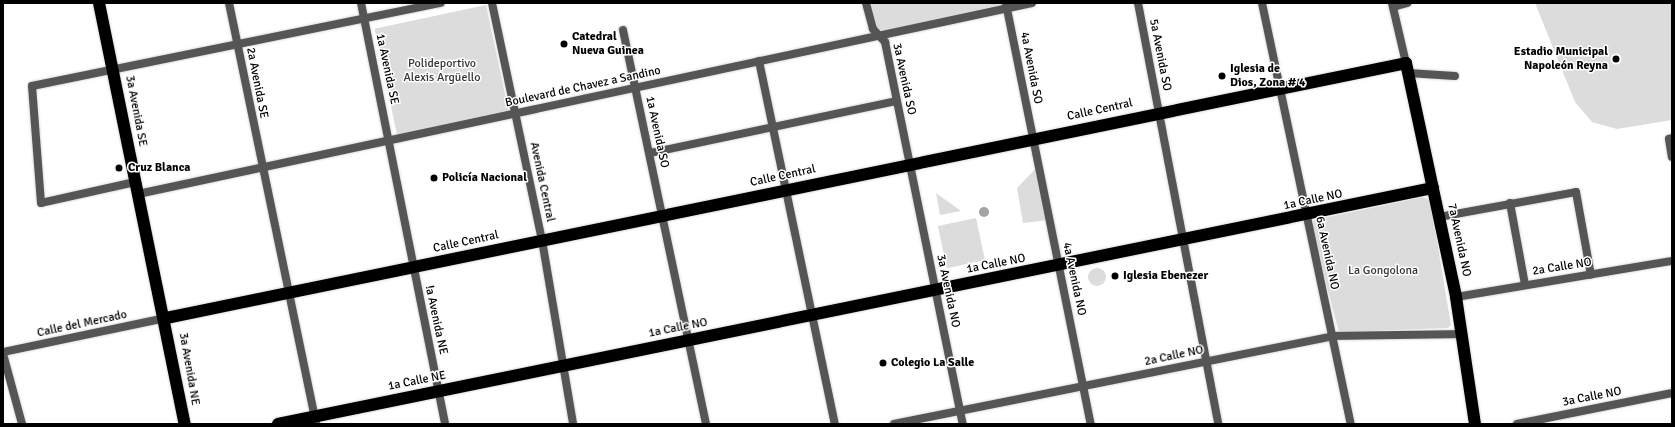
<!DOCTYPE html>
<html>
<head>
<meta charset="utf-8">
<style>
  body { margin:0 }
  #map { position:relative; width:1675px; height:427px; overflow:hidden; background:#fff; font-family:Signika,sans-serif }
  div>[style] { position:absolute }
  .green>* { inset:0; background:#dcdcdc; transform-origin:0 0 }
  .round { border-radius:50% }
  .water>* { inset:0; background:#a3a3a3 }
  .roads { filter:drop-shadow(0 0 1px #dbdbdb) drop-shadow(0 0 1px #dbdbdb) }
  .street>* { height:8px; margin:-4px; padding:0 4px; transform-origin:4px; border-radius:4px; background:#555 }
  .highway>* { height:12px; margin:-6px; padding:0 6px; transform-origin:6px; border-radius:6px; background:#000 }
  .dots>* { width:11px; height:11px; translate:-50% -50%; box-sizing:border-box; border:2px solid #fff; border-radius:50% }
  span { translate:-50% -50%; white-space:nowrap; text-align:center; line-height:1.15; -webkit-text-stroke:3px #fff; paint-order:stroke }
  .poi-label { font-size:12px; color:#000; font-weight:700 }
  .left { translate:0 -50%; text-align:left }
  .right { translate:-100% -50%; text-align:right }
  .street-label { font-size:12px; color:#000 }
  .park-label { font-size:12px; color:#333 }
  .frame { position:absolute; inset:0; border:4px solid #000; pointer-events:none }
</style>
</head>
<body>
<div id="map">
  <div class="green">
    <i style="clip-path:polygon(1002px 3px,1003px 7px,885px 32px,877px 29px,866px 4px)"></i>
    <i style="clip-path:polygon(1535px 3px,1672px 3px,1672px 120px,1617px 129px,1592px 122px,1575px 102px)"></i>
    <i style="left:486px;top:5px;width:111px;height:114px;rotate:78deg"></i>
    <i style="clip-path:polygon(1038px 166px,1049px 220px,1023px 223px,1017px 188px)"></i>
    <i style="clip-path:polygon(936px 193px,961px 211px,940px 215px)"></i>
    <i style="clip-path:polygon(1423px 197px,1430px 200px,1451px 325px,1448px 328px,1339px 332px,1313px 235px,1314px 220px)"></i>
    <i style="left:976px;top:218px;width:43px;height:39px;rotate:78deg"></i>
    <i class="round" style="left:1088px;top:268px;width:18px;height:18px"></i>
  </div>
  <div class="water">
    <i class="round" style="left:979px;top:207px;width:10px;height:10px"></i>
  </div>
  <div class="roads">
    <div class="street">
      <i style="left:229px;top:3px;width:430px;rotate:78.3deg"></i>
      <i style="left:361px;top:3px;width:429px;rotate:78.7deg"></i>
      <i style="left:492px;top:3px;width:242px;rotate:78.1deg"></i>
      <i style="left:542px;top:240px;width:187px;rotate:80.4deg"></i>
      <i style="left:866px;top:3px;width:27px;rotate:75deg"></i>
      <i style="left:873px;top:29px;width:18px;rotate:47deg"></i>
      <i style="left:885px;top:42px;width:390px;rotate:78.5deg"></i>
      <i style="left:1138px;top:3px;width:429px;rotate:79.2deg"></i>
      <i style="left:1262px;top:3px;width:430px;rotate:78.1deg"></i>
      <i style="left:1392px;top:3px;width:62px;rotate:76.9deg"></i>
      <i style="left:1006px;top:4px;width:429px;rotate:78.6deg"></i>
      <i style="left:1393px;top:7px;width:15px;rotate:-16deg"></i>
      <i style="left:623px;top:30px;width:403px;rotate:78.1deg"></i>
      <i style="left:759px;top:61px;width:371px;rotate:78.2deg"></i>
      <i style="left:1408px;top:73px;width:47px;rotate:3.7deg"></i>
      <i style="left:1672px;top:138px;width:3px;rotate:162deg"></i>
      <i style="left:1669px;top:139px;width:18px;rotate:81deg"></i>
      <i style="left:650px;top:153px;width:251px;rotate:-11.9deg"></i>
      <i style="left:135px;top:182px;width:96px;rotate:167.4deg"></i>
      <i style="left:41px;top:203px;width:117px;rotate:-94.4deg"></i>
      <i style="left:32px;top:86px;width:417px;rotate:-11.5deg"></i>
      <i style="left:138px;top:194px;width:914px;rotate:-12.06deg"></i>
      <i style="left:1510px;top:203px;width:83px;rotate:79.6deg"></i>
      <i style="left:1439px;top:217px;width:139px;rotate:-10.3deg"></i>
      <i style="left:1576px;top:192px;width:84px;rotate:79.8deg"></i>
      <i style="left:1456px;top:297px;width:219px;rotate:-9.5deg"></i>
      <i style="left:3px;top:352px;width:167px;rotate:-11.8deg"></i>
      <i style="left:3px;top:354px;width:73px;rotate:74.8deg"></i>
      <i style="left:894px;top:424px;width:448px;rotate:-11.3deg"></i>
      <i style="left:1333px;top:336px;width:129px;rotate:-0.9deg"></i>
      <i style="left:1517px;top:424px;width:158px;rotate:-11.3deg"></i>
    </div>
    <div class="highway">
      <i style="left:99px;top:3px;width:430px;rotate:78.5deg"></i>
      <i style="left:166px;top:318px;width:1266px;rotate:-11.62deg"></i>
      <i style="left:1406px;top:63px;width:239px;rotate:77.9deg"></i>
      <i style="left:1456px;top:297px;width:128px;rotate:81.5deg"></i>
      <i style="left:278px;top:424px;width:1179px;rotate:-11.55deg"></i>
    </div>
  </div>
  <div class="dots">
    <i style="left:564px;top:44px;background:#000"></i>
    <i style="left:1616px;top:59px;background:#000"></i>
    <i style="left:1222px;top:76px;background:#000"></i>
    <i style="left:119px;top:168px;background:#000"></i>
    <i style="left:434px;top:178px;background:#000"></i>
    <i style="left:1115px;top:276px;background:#000"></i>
    <i style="left:883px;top:363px;background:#000"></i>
  </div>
  <div class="poi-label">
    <span class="left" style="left:572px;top:44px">Catedral<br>Nueva Guinea</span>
    <span class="right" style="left:1608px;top:59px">Estadio Municipal<br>Napoleón Reyna</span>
    <span class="left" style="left:1230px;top:76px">Iglesia de<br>Dios, Zona # 4</span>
    <span class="left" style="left:128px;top:168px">Cruz Blanca</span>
    <span class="left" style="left:442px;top:178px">Policía Nacional</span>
    <span class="left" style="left:1123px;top:276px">Iglesia Ebenezer</span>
    <span class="left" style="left:891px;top:363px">Colegio La Salle</span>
  </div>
  <div class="street-label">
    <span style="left:1160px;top:55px;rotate:79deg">5a Avenida SO</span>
    <span style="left:1031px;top:68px;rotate:79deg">4a Avenida SO</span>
    <span style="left:387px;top:69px;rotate:78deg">1a Avenida SE</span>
    <span style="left:904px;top:79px;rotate:78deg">3a Avenida SO</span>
    <span style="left:257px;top:83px;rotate:79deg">2a Avenida SE</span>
    <span style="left:583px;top:87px;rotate:-12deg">Boulevard de Chavez a Sandino</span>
    <span style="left:1100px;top:110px;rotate:-12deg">Calle Central</span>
    <span style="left:136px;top:111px;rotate:79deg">3a Avenida SE</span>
    <span style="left:657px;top:132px;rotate:78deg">1a Avenida SO</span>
    <span style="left:783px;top:176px;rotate:-12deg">Calle Central</span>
    <span style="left:542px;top:182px;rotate:78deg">Avenida Central</span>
    <span style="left:1313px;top:200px;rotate:-12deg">1a Calle NO</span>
    <span style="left:1459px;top:240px;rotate:78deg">7a Avenida NO</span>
    <span style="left:466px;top:242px;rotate:-12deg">Calle Central</span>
    <span style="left:1327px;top:253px;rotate:78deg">6a Avenida NO</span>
    <span style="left:996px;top:264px;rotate:-11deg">1a Calle NO</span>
    <span style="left:1562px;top:267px;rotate:-9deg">2a Calle NO</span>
    <span style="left:1074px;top:279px;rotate:78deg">4a Avenida NO</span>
    <span style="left:948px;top:291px;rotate:78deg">3a Avenida NO</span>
    <span style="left:436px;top:320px;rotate:78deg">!a Avenida NE</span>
    <span style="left:82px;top:324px;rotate:-12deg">Calle del Mercado</span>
    <span style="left:678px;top:328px;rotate:-11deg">1a Calle NO</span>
    <span style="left:1174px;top:356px;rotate:-12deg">2a Calle NO</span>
    <span style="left:189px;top:369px;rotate:80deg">3a Avenida NE</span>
    <span style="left:417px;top:381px;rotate:-11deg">1a Calle NE</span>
    <span style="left:1592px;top:397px;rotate:-11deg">3a Calle NO</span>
  </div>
  <div class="park-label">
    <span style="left:442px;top:71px">Polideportivo<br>Alexis Argüello</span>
    <span style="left:1383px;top:271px">La Gongolona</span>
  </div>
  <div class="frame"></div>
</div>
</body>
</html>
